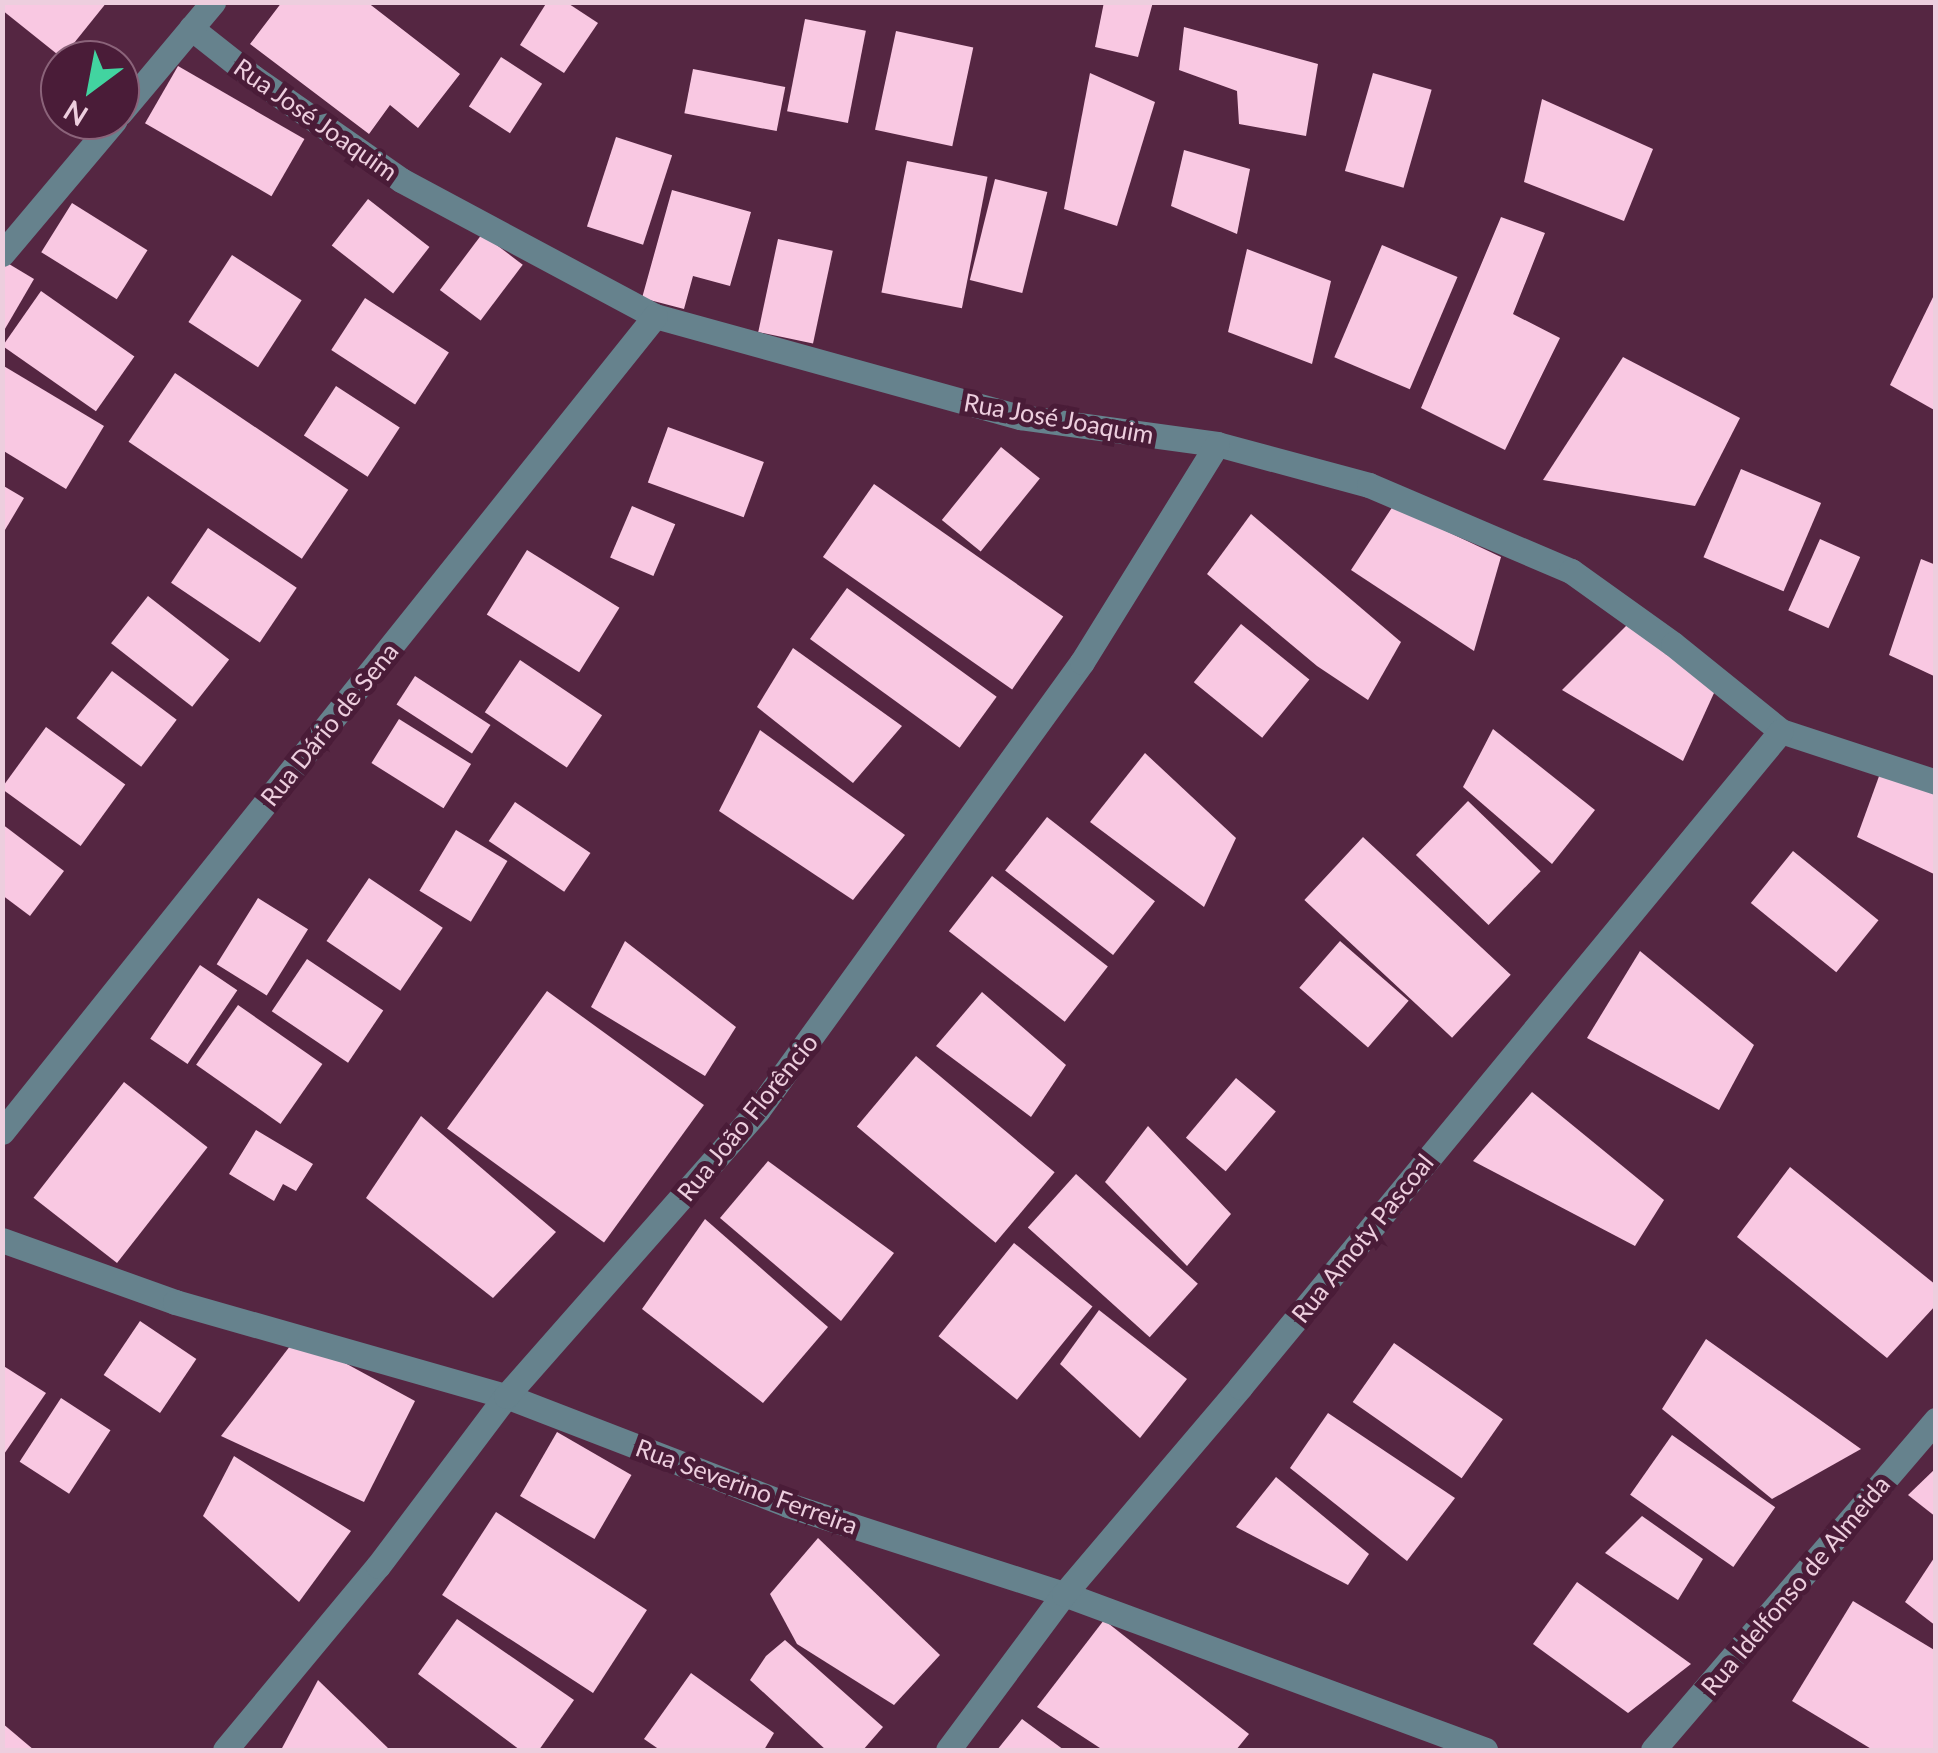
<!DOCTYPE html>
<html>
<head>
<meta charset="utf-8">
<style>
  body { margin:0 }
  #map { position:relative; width:1938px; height:1753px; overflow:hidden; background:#552642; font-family:Lato,sans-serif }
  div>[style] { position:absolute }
  .building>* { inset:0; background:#f9c8e2; transform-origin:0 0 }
  .minor>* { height:25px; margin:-12.5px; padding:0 12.5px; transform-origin:12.5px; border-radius:12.5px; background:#66828d }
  span { translate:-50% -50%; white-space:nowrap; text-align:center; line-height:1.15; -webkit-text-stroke:10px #4a1c38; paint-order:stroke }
  .street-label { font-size:25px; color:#edcede }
  .frame { position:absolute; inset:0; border:5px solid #edcede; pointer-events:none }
  .north { position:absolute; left:40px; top:40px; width:100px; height:100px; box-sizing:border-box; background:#4a1c38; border:2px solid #8b637a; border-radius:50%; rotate:212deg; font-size:28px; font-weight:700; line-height:40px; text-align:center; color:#edcede }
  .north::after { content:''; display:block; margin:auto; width:35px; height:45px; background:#42d4a0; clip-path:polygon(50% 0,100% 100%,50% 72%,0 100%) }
</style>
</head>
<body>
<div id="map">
  <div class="building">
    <i style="clip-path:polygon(2px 2px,107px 2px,62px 58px,2px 10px)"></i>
    <i style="clip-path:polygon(282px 2px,367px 2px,460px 74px,418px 128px,390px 105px,369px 134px,250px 44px)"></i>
    <i style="clip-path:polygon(547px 2px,566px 2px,598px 23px,564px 73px,520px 45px)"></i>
    <i style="clip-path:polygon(1104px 2px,1153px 2px,1138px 57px,1095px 47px)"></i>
    <i style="left:805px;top:19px;width:62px;height:94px;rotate:11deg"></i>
    <i style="clip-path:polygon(1184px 27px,1318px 64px,1306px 136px,1239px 124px,1237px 91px,1179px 70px)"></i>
    <i style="left:896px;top:31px;width:79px;height:101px;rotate:12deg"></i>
    <i style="left:501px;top:57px;width:49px;height:59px;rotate:33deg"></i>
    <i style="left:178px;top:66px;width:146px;height:66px;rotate:30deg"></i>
    <i style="left:693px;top:69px;width:94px;height:45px;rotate:11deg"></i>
    <i style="clip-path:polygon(1090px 73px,1155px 102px,1117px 226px,1064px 209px)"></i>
    <i style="left:1373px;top:73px;width:61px;height:102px;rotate:16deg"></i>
    <i style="clip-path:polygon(1542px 99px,1653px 149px,1624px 221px,1524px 182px)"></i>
    <i style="left:616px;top:137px;width:59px;height:94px;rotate:18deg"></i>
    <i style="clip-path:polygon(1184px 150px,1250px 169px,1237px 234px,1171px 206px)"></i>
    <i style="left:907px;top:161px;width:82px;height:134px;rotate:11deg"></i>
    <i style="left:995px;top:179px;width:54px;height:104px;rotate:14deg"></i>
    <i style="clip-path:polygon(672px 190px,751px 212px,730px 286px,693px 276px,684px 309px,642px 298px)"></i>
    <i style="left:368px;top:199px;width:78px;height:59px;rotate:38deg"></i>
    <i style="left:72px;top:203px;width:89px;height:58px;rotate:32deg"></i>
    <i style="clip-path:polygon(1501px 217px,1545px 233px,1513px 314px,1560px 338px,1505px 450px,1421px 408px)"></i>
    <i style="left:482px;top:234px;width:51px;height:70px;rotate:37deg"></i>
    <i style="left:778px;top:239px;width:56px;height:95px;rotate:12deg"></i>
    <i style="left:1382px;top:245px;width:82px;height:122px;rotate:23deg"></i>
    <i style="clip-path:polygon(1247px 249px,1331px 281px,1312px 364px,1228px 332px)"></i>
    <i style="left:232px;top:255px;width:83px;height:80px;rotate:33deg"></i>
    <i style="clip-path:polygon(4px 261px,34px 279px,2px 334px,2px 263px)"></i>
    <i style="left:41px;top:291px;width:114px;height:67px;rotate:35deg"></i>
    <i style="clip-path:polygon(1936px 291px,1936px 411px,1890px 385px)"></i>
    <i style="left:365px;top:298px;width:100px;height:62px;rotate:33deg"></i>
    <i style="clip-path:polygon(1623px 357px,1740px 418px,1695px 506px,1543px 480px)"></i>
    <i style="clip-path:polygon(2px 365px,104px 426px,66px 489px,2px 450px)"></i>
    <i style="left:175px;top:373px;width:209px;height:83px;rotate:34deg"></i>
    <i style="left:336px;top:386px;width:76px;height:59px;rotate:33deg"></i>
    <i style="left:668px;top:427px;width:102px;height:59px;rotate:20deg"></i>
    <i style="left:1001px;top:447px;width:50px;height:94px;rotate:39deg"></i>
    <i style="left:1741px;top:469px;width:87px;height:96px;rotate:23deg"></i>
    <i style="left:874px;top:484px;width:231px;height:89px;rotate:35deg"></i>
    <i style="clip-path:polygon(2px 485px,24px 498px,2px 535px)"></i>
    <i style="left:632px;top:506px;width:47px;height:56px;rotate:23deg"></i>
    <i style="clip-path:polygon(1393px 506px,1501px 557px,1474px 651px,1351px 570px)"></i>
    <i style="clip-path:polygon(1251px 514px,1401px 642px,1368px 700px,1317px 666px,1207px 574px)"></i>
    <i style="left:208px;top:528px;width:107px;height:66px;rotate:34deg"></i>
    <i style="left:1820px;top:539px;width:44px;height:78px;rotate:24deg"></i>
    <i style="left:527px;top:550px;width:109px;height:76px;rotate:32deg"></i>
    <i style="clip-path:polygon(1921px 559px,1936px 565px,1936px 677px,1889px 655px)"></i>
    <i style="left:847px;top:588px;width:185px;height:63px;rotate:36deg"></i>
    <i style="left:148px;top:596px;width:103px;height:60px;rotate:38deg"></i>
    <i style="clip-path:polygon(1629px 623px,1719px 682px,1683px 761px,1562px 690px)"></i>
    <i style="left:1241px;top:624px;width:88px;height:75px;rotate:39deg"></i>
    <i style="clip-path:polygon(793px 648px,902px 726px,853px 783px,757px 707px)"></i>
    <i style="left:520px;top:660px;width:99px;height:63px;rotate:34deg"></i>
    <i style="left:112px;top:671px;width:81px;height:59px;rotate:37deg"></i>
    <i style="left:415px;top:676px;width:90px;height:34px;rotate:33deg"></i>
    <i style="left:399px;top:719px;width:85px;height:52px;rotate:32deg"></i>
    <i style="left:46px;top:727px;width:98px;height:76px;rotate:36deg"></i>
    <i style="clip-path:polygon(1493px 729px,1595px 810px,1552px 864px,1463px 787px)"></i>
    <i style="clip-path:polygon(760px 730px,905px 835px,853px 900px,719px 811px)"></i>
    <i style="clip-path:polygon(1145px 753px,1236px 838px,1204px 907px,1090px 822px)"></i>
    <i style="clip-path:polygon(1882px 768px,1936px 787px,1936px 875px,1857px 837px)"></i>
    <i style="left:1468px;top:801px;width:101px;height:75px;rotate:44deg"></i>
    <i style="left:515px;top:802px;width:91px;height:47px;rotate:34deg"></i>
    <i style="left:1047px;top:817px;width:137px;height:68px;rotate:38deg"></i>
    <i style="clip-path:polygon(2px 824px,64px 871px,30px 916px,2px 895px)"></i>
    <i style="left:456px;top:830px;width:60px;height:71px;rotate:31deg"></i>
    <i style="left:1363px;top:837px;width:202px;height:86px;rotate:43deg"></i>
    <i style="left:1793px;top:851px;width:110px;height:67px;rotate:39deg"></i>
    <i style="left:992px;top:876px;width:147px;height:70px;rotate:38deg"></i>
    <i style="left:369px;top:878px;width:89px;height:76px;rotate:34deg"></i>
    <i style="left:258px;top:898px;width:59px;height:78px;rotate:32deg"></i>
    <i style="clip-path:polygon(625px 941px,736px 1027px,705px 1076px,591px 1007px)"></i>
    <i style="left:1340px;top:941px;width:91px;height:62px;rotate:41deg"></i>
    <i style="clip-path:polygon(1640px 951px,1754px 1045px,1719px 1110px,1587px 1038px)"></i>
    <i style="left:307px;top:959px;width:92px;height:63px;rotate:34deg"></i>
    <i style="left:200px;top:965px;width:45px;height:89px;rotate:34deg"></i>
    <i style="left:547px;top:991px;width:194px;height:170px;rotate:36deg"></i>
    <i style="clip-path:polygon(982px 992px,1066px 1065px,1031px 1117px,936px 1046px)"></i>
    <i style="left:238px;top:1005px;width:103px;height:73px;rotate:35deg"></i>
    <i style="left:916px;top:1056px;width:181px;height:92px;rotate:40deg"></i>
    <i style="left:1236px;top:1078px;width:52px;height:78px;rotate:40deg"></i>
    <i style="left:124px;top:1082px;width:106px;height:147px;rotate:38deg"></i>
    <i style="clip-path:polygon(1532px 1092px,1664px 1200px,1635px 1246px,1473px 1161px)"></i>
    <i style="clip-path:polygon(421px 1116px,556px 1232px,493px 1298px,366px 1198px)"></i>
    <i style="clip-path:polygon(1148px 1126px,1231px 1214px,1187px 1266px,1105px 1182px)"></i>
    <i style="clip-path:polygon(256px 1130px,313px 1164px,296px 1191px,283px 1184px,274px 1201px,229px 1174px)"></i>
    <i style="clip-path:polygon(768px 1161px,894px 1253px,841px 1321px,720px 1218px)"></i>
    <i style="clip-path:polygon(1790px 1167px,1936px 1285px,1936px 1305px,1887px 1358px,1737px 1237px)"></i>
    <i style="left:1076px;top:1174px;width:164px;height:72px;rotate:42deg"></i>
    <i style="clip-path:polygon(705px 1219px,828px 1327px,763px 1403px,642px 1309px)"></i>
    <i style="left:1014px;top:1243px;width:101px;height:120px;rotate:39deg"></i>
    <i style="clip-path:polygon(1099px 1310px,1187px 1379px,1140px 1438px,1060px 1364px)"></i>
    <i style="left:140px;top:1321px;width:68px;height:65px;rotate:34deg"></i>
    <i style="clip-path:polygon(297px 1337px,415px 1401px,364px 1502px,221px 1436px)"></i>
    <i style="clip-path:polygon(1706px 1339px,1861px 1449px,1772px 1499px,1662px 1409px)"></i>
    <i style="left:1394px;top:1343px;width:133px;height:72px;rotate:35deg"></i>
    <i style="clip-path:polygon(2px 1365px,46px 1393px,2px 1457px)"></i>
    <i style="left:61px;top:1398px;width:59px;height:76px;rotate:33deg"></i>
    <i style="clip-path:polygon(1328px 1413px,1455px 1498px,1407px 1561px,1290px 1468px)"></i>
    <i style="left:557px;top:1432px;width:86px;height:74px;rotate:30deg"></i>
    <i style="left:1672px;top:1435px;width:126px;height:73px;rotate:35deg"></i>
    <i style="clip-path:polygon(234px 1456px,351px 1531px,299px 1602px,203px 1516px)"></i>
    <i style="clip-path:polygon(1936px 1468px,1936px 1517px,1908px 1495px)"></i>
    <i style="clip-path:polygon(1276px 1477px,1369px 1554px,1348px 1585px,1236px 1527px)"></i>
    <i style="left:496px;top:1512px;width:180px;height:99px;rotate:33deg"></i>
    <i style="clip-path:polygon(1642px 1516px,1703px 1559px,1678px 1600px,1605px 1553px)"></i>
    <i style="clip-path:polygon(818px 1538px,940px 1655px,894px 1705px,797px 1644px,770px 1594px)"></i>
    <i style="clip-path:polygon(1936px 1555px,1936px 1626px,1905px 1602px)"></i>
    <i style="clip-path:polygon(1577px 1582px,1691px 1664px,1628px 1713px,1533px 1644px)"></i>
    <i style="clip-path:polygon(1853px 1601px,1936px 1651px,1936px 1750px,1873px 1750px,1792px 1701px)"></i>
    <i style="clip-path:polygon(457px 1619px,574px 1700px,539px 1750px,520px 1750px,418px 1674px)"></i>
    <i style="clip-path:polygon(1104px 1620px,1249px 1734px,1236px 1750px,1103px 1750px,1037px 1707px)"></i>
    <i style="clip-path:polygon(785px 1640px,883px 1727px,863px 1750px,826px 1750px,750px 1680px,766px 1656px)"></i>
    <i style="clip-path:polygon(691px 1673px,774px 1733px,764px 1750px,660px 1750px,644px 1739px)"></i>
    <i style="clip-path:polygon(318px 1680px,390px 1750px,281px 1750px)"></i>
    <i style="clip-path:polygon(1022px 1719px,1064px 1750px,997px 1750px)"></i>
    <i style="clip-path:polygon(2px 1723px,34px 1750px,2px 1750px)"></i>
  </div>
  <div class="minor">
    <i style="left:191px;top:28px;width:79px;rotate:38.3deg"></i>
    <i style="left:253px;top:77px;width:180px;rotate:34.8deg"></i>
    <i style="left:401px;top:180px;width:288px;rotate:28.2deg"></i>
    <i style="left:655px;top:316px;width:379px;rotate:15.5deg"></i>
    <i style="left:1020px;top:417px;width:199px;rotate:7.8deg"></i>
    <i style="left:1217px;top:444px;width:157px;rotate:15.1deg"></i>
    <i style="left:1369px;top:485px;width:220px;rotate:23.1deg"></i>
    <i style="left:1571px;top:571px;width:125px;rotate:35.6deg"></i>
    <i style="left:1673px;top:644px;width:139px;rotate:38.9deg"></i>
    <i style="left:1781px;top:731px;width:163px;rotate:18.2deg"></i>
    <i style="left:120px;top:113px;width:145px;rotate:-50deg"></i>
    <i style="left:2px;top:254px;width:175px;rotate:-49.9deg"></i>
    <i style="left:2px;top:1132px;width:1045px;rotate:-51.33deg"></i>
    <i style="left:2px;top:1240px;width:184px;rotate:19.7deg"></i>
    <i style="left:175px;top:1302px;width:344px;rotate:15.9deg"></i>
    <i style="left:506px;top:1396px;width:302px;rotate:21.1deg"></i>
    <i style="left:788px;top:1505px;width:290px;rotate:17.9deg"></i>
    <i style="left:1064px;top:1594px;width:449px;rotate:20.3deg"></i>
    <i style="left:225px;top:1750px;width:239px;rotate:-50.3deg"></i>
    <i style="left:378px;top:1566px;width:213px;rotate:-53deg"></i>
    <i style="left:506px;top:1396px;width:381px;rotate:-48.6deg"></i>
    <i style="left:758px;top:1110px;width:553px;rotate:-54.13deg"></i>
    <i style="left:1082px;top:662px;width:256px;rotate:-58.2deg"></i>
    <i style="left:948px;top:1750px;width:194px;rotate:-53.4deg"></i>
    <i style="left:1064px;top:1594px;width:272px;rotate:-49.6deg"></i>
    <i style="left:1240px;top:1387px;width:850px;rotate:-50.49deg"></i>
    <i style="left:1653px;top:1750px;width:435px;rotate:-49.4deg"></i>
  </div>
  <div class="street-label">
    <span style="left:316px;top:119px;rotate:35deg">Rua José Joaquim</span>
    <span style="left:1059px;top:418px;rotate:10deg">Rua José Joaquim</span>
    <span style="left:329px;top:724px;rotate:-51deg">Rua Dário de Sena</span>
    <span style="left:747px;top:1117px;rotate:-51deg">Rua João Florêncio</span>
    <span style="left:1362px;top:1238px;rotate:-51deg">Rua Amoty Pascoal</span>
    <span style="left:747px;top:1486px;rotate:20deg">Rua Severino Ferreira</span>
    <span style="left:1795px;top:1585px;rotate:-50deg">Rua Idelfonso de Almeida</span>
  </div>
  <div class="frame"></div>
  <div class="north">N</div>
</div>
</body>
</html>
